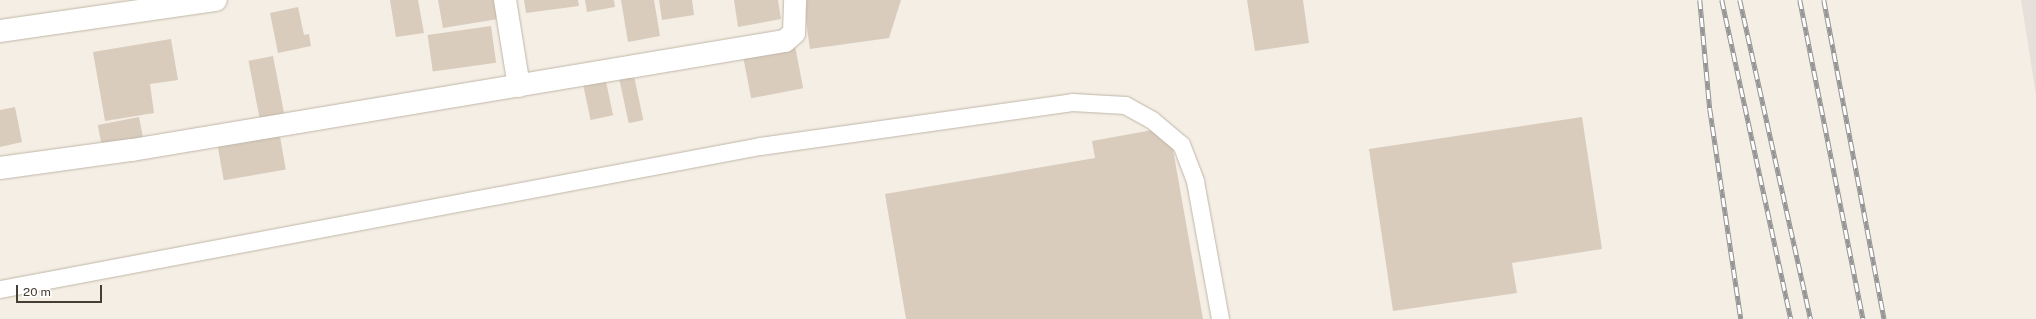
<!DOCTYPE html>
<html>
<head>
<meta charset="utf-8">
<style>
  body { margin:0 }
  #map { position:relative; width:2036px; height:319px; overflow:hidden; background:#f4eee5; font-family:"Public Sans",sans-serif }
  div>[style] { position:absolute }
  .industrial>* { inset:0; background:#e6e0da }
  .building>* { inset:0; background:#d9ccbd; transform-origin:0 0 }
  .roads { filter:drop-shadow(0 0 1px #c0b6a7) drop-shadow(0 0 1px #c0b6a7) }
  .lane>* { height:17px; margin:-8.5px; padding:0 8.5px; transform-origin:8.5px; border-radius:8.5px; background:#fff }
  .street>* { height:22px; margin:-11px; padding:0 11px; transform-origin:11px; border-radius:11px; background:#fff }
  .rail>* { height:4.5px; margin-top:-2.25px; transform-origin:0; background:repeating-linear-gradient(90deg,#fff 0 9px,#959595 0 18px); box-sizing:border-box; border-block:1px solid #959595 }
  span { translate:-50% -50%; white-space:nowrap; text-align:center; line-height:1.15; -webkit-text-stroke:4px #fff; paint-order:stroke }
  .scale { position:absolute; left:16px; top:285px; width:86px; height:18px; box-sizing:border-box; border:2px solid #463e34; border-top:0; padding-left:5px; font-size:12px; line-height:14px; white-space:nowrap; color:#463e34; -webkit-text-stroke:3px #fff; paint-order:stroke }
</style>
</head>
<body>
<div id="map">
  <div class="industrial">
    <i style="clip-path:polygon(2021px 0,2036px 0,2036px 95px)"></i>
  </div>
  <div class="building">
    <i style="clip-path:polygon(390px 0,418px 0,424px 33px,396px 37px)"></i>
    <i style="clip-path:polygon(438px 0,495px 0,498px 19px,443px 28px)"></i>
    <i style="clip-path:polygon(524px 0,578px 0,579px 6px,526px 13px)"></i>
    <i style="clip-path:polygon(585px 0,614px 0,615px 7px,587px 12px)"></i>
    <i style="clip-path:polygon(621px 0,654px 0,660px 36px,628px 42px)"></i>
    <i style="clip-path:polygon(659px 0,692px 0,694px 15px,662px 20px)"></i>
    <i style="clip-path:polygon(734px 0,778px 0,781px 19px,738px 27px)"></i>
    <i style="clip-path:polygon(803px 0,901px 0,889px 38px,810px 49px)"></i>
    <i style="clip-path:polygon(1247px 0,1303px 0,1309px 43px,1255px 51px)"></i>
    <i style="clip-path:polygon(298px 7px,304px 35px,309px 34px,311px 46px,278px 53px,270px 13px)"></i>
    <i style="left:491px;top:26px;width:37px;height:64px;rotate:82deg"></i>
    <i style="clip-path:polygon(171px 39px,178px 80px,150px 84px,154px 113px,105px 121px,93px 52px)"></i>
    <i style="left:795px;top:46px;width:43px;height:53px;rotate:79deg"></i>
    <i style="left:273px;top:56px;width:61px;height:25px;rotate:79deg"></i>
    <i style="left:634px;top:76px;width:45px;height:15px;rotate:78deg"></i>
    <i style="left:605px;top:77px;width:39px;height:23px;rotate:78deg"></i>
    <i style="clip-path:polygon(15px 107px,22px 142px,0 147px,0 110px)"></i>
    <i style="left:139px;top:117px;width:26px;height:42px;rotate:79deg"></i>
    <i style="clip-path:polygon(1582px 117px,1602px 249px,1512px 263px,1517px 293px,1393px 311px,1369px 149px)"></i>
    <i style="clip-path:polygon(1169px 127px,1203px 319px,906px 319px,885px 194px,1095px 158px,1092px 141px)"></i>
    <i style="left:279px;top:131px;width:39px;height:63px;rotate:80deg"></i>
  </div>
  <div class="roads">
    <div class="lane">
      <i style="left:0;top:289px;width:773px;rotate:-10.66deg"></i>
      <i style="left:760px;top:146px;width:315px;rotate:-8deg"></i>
      <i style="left:1072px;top:102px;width:53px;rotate:3.2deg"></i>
      <i style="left:1125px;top:105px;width:31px;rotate:29deg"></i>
      <i style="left:1152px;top:120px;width:38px;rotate:40deg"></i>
      <i style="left:1181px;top:144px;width:40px;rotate:69deg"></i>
      <i style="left:1195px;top:181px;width:140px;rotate:79.7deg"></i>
    </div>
    <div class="street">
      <i style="left:505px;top:0;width:87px;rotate:80.8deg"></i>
      <i style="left:0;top:31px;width:218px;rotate:-8.2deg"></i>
      <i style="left:0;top:168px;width:133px;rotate:-7.8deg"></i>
      <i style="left:132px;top:150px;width:662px;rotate:-9.48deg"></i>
      <i style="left:785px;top:41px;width:12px;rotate:-42deg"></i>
      <i style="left:794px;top:33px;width:33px;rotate:-88deg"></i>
    </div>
  </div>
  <div class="rail">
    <i style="left:1700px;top:0;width:109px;rotate:84.8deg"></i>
    <i style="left:1710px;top:109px;width:212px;rotate:81.6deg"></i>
    <i style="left:1722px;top:0;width:326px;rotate:77.8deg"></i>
    <i style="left:1740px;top:0;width:327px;rotate:77.5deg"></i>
    <i style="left:1800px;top:0;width:325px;rotate:78.8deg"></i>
    <i style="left:1824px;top:0;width:325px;rotate:79.3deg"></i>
  </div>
  <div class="scale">20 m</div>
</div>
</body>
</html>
